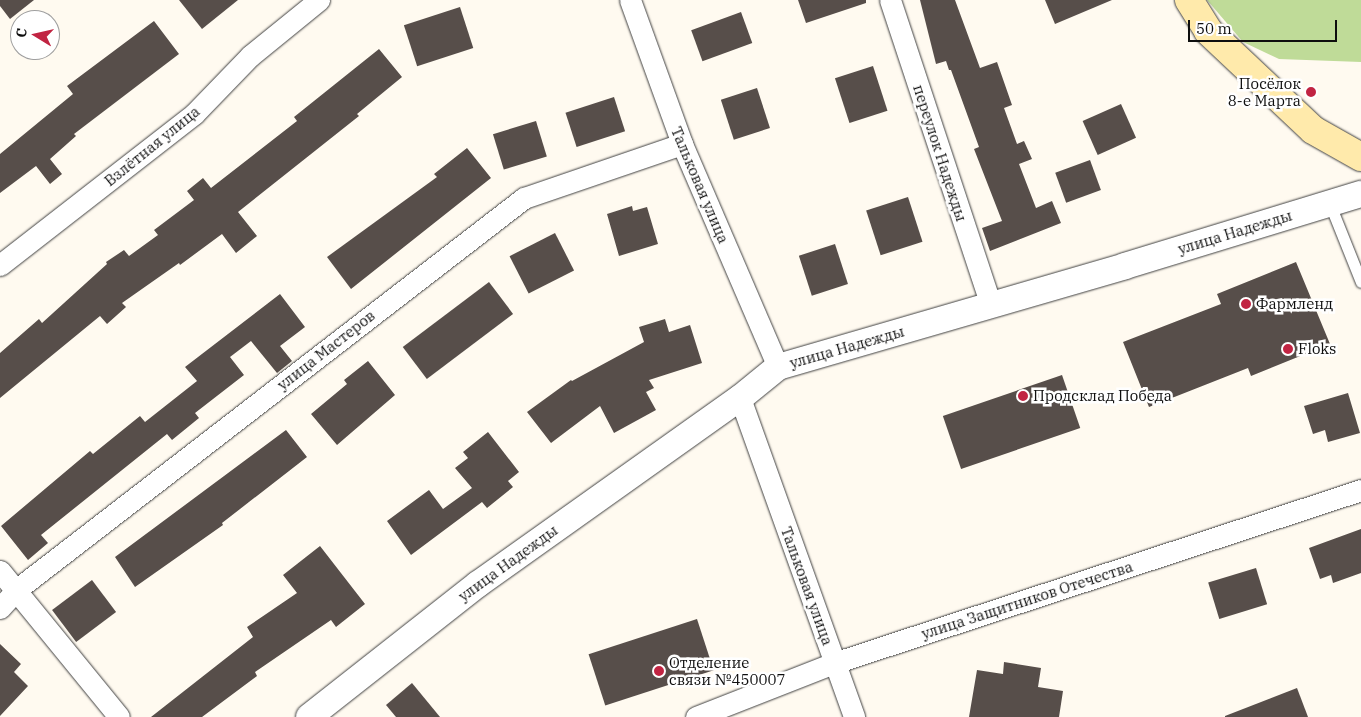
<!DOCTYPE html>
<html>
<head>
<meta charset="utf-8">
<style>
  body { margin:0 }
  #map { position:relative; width:1361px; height:717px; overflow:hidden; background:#fffaf0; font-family:"IBM Plex Serif",serif }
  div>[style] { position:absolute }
  .forest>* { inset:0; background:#bfdb98 }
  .building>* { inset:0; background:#574e4a; transform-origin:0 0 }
  .roads { filter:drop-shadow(0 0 1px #414141) drop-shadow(0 0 1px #414141) }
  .service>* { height:11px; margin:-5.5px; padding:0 5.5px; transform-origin:5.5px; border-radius:5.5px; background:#fff }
  .minor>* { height:21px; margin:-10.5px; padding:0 10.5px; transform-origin:10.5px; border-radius:10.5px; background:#fff }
  .tertiary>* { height:26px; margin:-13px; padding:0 13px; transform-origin:13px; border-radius:13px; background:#fff }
  .secondary>* { height:28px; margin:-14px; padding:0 14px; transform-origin:14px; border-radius:14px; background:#ffeaab }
  .dots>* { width:14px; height:14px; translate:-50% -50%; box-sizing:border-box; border:2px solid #fff; border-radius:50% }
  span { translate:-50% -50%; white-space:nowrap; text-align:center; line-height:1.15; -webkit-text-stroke:5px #fff; paint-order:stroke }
  .poi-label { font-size:15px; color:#0e0e0e }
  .right { translate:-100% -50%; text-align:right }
  .left { translate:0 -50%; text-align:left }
  .street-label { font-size:15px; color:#0e0e0e }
  .north { position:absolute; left:10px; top:10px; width:50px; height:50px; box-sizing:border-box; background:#fff; border:1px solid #9f9f9f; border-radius:50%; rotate:279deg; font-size:14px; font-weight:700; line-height:20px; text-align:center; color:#0e0e0e }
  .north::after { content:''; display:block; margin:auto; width:18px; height:22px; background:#c12442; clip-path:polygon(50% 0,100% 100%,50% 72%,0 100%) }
  .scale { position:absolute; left:1188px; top:20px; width:149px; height:22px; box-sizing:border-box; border:2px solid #0e0e0e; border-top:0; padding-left:6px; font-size:15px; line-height:18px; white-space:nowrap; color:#0e0e0e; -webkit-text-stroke:4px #fff; paint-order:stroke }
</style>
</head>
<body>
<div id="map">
  <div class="forest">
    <i style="clip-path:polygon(1207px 0,1361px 0,1361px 62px,1279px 59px,1243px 42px)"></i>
  </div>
  <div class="building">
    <i style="clip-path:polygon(0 0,34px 0,10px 19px,0 6px)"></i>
    <i style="clip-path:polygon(179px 0,238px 0,202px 29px)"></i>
    <i style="clip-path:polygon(798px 0,866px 0,866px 3px,806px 23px)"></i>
    <i style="clip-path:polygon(920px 0,955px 0,980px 68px,997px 62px,1012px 105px,1004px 108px,1017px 144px,1024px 141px,1032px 159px,1019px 164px,1036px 208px,1052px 201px,1061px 223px,990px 251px,982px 228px,1002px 221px,974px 149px,979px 147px,951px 70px,949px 70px,946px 61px,936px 64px)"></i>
    <i style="clip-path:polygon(1045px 0,1112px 0,1055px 24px)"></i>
    <i style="left:460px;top:7px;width:43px;height:59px;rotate:72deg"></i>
    <i style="left:741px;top:12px;width:33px;height:53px;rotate:70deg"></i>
    <i style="clip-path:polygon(154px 21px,179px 54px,74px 134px,76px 136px,50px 159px,62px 174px,50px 184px,36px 166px,0 193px,0 154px,73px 94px,67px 86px)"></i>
    <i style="clip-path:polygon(379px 49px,402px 77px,357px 114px,359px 116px,238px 212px,257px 236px,236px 253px,222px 234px,180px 265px,179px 263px,122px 303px,126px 307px,107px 324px,100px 316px,0 398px,0 353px,39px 319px,42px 323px,107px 264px,106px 262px,124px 250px,129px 256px,158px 235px,154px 230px,194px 200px,187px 191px,203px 178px,211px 188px,297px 121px,294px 117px)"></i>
    <i style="left:873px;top:66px;width:47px;height:40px;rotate:72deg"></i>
    <i style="left:757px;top:88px;width:42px;height:38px;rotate:72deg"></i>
    <i style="left:614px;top:97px;width:36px;height:51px;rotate:72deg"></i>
    <i style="left:1121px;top:104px;width:37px;height:42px;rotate:66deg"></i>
    <i style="left:536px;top:121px;width:37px;height:45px;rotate:73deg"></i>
    <i style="clip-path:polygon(467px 148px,491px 178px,351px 289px,327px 257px,437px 177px,434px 174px)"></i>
    <i style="left:1090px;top:160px;width:32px;height:37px;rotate:70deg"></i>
    <i style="left:908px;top:197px;width:47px;height:44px;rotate:72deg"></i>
    <i style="clip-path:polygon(632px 206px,633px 211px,647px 207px,658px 244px,619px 256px,607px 214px)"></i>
    <i style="left:555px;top:233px;width:42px;height:51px;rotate:63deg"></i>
    <i style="left:835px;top:244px;width:42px;height:38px;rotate:72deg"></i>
    <i style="clip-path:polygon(1296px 262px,1330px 344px,1251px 376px,1248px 368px,1149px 407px,1123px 342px,1221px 304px,1217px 294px)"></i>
    <i style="left:489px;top:282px;width:40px;height:108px;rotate:53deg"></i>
    <i style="clip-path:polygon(280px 294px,305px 327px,280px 346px,292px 361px,277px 373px,251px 341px,230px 357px,244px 375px,195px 413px,199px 418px,172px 440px,167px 434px,41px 535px,48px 543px,28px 560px,1px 526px,90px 451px,93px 454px,140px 416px,145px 422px,197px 381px,185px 367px)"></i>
    <i style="clip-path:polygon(665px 319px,669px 332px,690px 325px,702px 363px,649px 380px,654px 388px,646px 392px,656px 410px,614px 433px,600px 406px,551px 443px,527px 412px,571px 380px,572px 381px,644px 342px,639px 327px)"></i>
    <i style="clip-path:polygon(368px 361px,395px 395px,337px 445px,311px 414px,347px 384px,344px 380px)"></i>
    <i style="left:1062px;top:375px;width:56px;height:126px;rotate:71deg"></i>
    <i style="clip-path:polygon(1348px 393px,1360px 433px,1328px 442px,1325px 430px,1313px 434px,1304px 406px)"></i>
    <i style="clip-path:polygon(286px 430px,307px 457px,222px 523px,223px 525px,135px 587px,115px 557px)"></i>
    <i style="clip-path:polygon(488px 432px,519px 472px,508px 481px,513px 487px,487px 508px,482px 502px,411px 555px,387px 521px,429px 490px,443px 509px,472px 488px,455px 468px,468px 458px,463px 452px)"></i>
    <i style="clip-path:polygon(1361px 529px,1361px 573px,1333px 583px,1331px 575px,1320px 579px,1309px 548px)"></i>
    <i style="clip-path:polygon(320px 546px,365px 604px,336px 627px,331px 620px,255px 672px,257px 676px,202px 717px,151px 717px,253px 637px,247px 627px,297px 593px,283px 575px)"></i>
    <i style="left:1256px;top:568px;width:38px;height:50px;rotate:73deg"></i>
    <i style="left:92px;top:580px;width:40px;height:50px;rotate:53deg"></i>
    <i style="left:697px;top:619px;width:54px;height:114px;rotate:72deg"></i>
    <i style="clip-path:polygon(0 644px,21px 664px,14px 672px,28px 686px,0 716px)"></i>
    <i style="clip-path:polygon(1004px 662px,1041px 668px,1038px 687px,1063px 691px,1059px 717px,969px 717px,977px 670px,1003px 674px)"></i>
    <i style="clip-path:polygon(412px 683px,440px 717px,396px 717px,386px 705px)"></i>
    <i style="clip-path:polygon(1297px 688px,1308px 717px,1225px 717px,1225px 716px)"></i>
  </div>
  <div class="roads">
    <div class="service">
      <i style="left:1329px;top:202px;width:86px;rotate:68.2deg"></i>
    </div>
    <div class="minor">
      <i style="left:630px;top:0;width:153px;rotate:70.1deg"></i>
      <i style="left:682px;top:144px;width:243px;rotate:66.7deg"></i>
      <i style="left:890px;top:0;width:321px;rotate:71.7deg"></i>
      <i style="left:0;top:265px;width:246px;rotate:-37.9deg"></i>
      <i style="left:194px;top:114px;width:81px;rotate:-46deg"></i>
      <i style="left:250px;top:56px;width:89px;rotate:-39.1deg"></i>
      <i style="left:740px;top:398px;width:339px;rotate:70.3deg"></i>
      <i style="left:0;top:571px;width:188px;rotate:50.8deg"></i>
      <i style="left:0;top:608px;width:24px;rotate:-48deg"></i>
      <i style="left:16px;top:590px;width:642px;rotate:-37.66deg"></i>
      <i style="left:524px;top:198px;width:167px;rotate:-18.9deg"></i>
      <i style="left:696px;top:717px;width:148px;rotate:-21.4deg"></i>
      <i style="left:834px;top:663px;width:555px;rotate:-18.17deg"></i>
    </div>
    <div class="tertiary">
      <i style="left:309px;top:717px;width:215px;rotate:-38.2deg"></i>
      <i style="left:478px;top:584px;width:321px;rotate:-35.4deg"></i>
      <i style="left:740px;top:398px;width:49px;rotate:-39.2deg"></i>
      <i style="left:778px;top:367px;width:361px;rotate:-16.2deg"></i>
      <i style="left:1125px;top:266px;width:247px;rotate:-17deg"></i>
    </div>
    <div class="secondary">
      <i style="left:1189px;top:0;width:36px;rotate:58deg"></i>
      <i style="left:1208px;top:31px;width:144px;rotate:43.3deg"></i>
      <i style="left:1313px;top:130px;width:55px;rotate:29.4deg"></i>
    </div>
  </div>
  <div class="dots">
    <i style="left:1311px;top:92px;background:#c12442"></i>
    <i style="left:1246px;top:304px;background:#c12442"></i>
    <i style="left:1288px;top:349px;background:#c12442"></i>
    <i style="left:1023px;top:396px;background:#c12442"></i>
    <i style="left:659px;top:671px;background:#c12442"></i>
  </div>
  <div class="poi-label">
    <span class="right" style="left:1301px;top:92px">Посёлок<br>8-е Марта</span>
    <span class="left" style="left:1256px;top:304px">Фармленд</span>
    <span class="left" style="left:1298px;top:349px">Floks</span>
    <span class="left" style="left:1033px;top:396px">Продсклад Победа</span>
    <span class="left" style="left:669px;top:671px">Отделение<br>связи №450007</span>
  </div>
  <div class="street-label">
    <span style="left:152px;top:146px;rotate:-39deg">Взлётная улица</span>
    <span style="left:940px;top:153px;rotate:72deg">переулок Надежды</span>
    <span style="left:700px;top:185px;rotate:67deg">Тальковая улица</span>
    <span style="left:1235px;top:232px;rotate:-17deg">улица Надежды</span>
    <span style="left:847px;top:347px;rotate:-16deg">улица Надежды</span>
    <span style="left:326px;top:350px;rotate:-38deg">улица Мастеров</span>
    <span style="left:508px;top:563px;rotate:-36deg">улица Надежды</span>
    <span style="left:807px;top:586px;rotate:70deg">Тальковая улица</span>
    <span style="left:1027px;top:600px;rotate:-18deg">улица Защитников Отечества</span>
  </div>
  <div class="north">С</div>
  <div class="scale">50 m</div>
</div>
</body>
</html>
